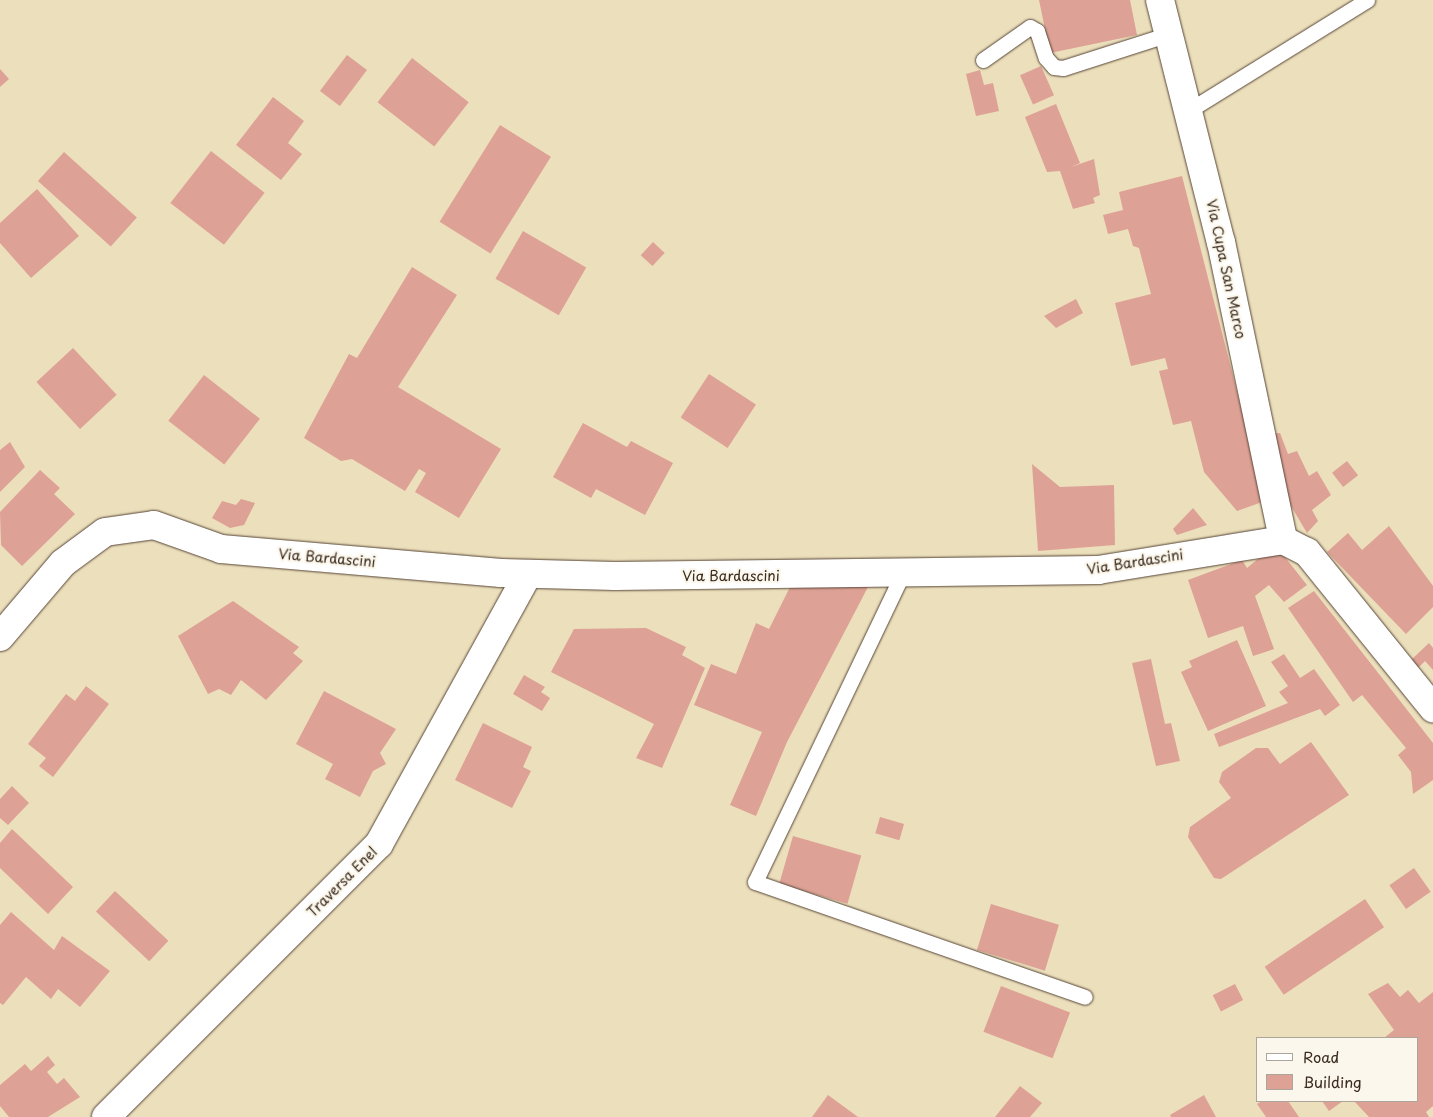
<!DOCTYPE html>
<html>
<head>
<meta charset="utf-8">
<style>
  body { margin:0 }
  #map { position:relative; width:1433px; height:1117px; overflow:hidden; background:#ecdfbc; font-family:"Playpen Sans",sans-serif }
  div>[style] { position:absolute }
  .building>* { inset:0; background:#dea196; transform-origin:0 0 }
  .roads { filter:drop-shadow(0 0 1px #564536) drop-shadow(0 0 1px #564536) }
  .lane>* { height:15px; margin:-7.5px; padding:0 7.5px; transform-origin:7.5px; border-radius:7.5px; background:#fff }
  .street>* { height:28px; margin:-14px; padding:0 14px; transform-origin:14px; border-radius:14px; background:#fff }
  .secondary>* { height:28px; margin:-14px; padding:0 14px; transform-origin:14px; border-radius:14px; background:#fff }
  span { translate:-50% -50%; white-space:nowrap; text-align:center; line-height:1.15; -webkit-text-stroke:4.5px #fbf7ec; paint-order:stroke }
  .street-label { font-size:14px; color:#3b2a1e }
  .legend { position:absolute; left:1256px; top:1037px; width:162px; height:65px; box-sizing:border-box; background:#fbf7ec; border:1px solid #aea59a; margin:0; padding:6px 9px; list-style:none; font-size:15px; color:#3b2a1e }
  .legend li { display:flex; align-items:center; gap:10px; height:25px }
  .legend b { width:25px; border:1px solid #aea59a }
</style>
</head>
<body>
<div id="map">
  <div class="building">
    <i style="clip-path:polygon(1039px 0,1130px 0,1137px 35px,1050px 53px)"></i>
    <i style="left:347px;top:55px;width:25px;height:45px;rotate:37deg"></i>
    <i style="left:412px;top:58px;width:72px;height:56px;rotate:38deg"></i>
    <i style="left:1041px;top:66px;width:32px;height:23px;rotate:66deg"></i>
    <i style="clip-path:polygon(0 69px,9px 79px,0 87px)"></i>
    <i style="clip-path:polygon(980px 70px,984px 85px,993px 83px,999px 111px,976px 116px,966px 74px)"></i>
    <i style="clip-path:polygon(273px 97px,304px 121px,288px 143px,302px 154px,281px 180px,236px 145px)"></i>
    <i style="clip-path:polygon(1056px 104px,1080px 163px,1071px 167px,1094px 159px,1100px 195px,1093px 198px,1095px 203px,1073px 209px,1060px 171px,1047px 172px,1025px 117px)"></i>
    <i style="left:500px;top:125px;width:60px;height:114px;rotate:32deg"></i>
    <i style="left:211px;top:151px;width:68px;height:66px;rotate:38deg"></i>
    <i style="left:64px;top:152px;width:98px;height:39px;rotate:42deg"></i>
    <i style="clip-path:polygon(1182px 176px,1265px 501px,1237px 511px,1204px 472px,1191px 421px,1173px 425px,1159px 371px,1168px 369px,1165px 358px,1131px 366px,1115px 303px,1151px 294px,1139px 248px,1133px 246px,1128px 229px,1108px 234px,1103px 215px,1123px 210px,1119px 192px)"></i>
    <i style="clip-path:polygon(37px 189px,79px 236px,31px 278px,0 243px,0 223px)"></i>
    <i style="left:523px;top:231px;width:73px;height:55px;rotate:30deg"></i>
    <i style="left:653px;top:242px;width:16px;height:18px;rotate:43deg"></i>
    <i style="clip-path:polygon(412px 267px,457px 295px,398px 387px,501px 449px,459px 518px,415px 492px,426px 473px,419px 469px,405px 491px,352px 459px,341px 461px,304px 438px,349px 354px,357px 358px)"></i>
    <i style="clip-path:polygon(1076px 299px,1083px 313px,1056px 328px,1044px 316px)"></i>
    <i style="left:73px;top:348px;width:64px;height:50px;rotate:47deg"></i>
    <i style="left:709px;top:374px;width:56px;height:52px;rotate:33deg"></i>
    <i style="left:204px;top:375px;width:71px;height:58px;rotate:38deg"></i>
    <i style="clip-path:polygon(583px 423px,627px 447px,631px 441px,673px 463px,645px 515px,596px 489px,591px 498px,553px 477px)"></i>
    <i style="clip-path:polygon(1280px 433px,1288px 454px,1297px 451px,1309px 476px,1317px 471px,1331px 495px,1312px 510px,1318px 521px,1307px 533px,1288px 501px,1267px 434px)"></i>
    <i style="clip-path:polygon(10px 442px,25px 467px,0 492px,0 450px)"></i>
    <i style="left:1347px;top:461px;width:18px;height:19px;rotate:52deg"></i>
    <i style="clip-path:polygon(1032px 464px,1060px 487px,1114px 485px,1115px 545px,1038px 551px)"></i>
    <i style="clip-path:polygon(40px 470px,60px 488px,54px 494px,75px 514px,22px 566px,1px 545px,0 512px)"></i>
    <i style="clip-path:polygon(241px 499px,255px 503px,244px 525px,230px 528px,212px 518px,222px 501px,236px 505px)"></i>
    <i style="clip-path:polygon(1193px 508px,1207px 525px,1177px 535px,1173px 529px)"></i>
    <i style="clip-path:polygon(1389px 526px,1433px 586px,1433px 607px,1406px 634px,1327px 552px,1348px 533px,1362px 550px)"></i>
    <i style="clip-path:polygon(1266px 552px,1284px 556px,1307px 585px,1284px 602px,1269px 585px,1255px 596px,1274px 649px,1253px 656px,1243px 626px,1208px 638px,1188px 580px,1242px 560px,1247px 568px)"></i>
    <i style="clip-path:polygon(790px 587px,868px 587px,787px 742px,756px 816px,730px 805px,762px 732px,694px 705px,711px 664px,736px 674px,756px 623px,769px 629px)"></i>
    <i style="clip-path:polygon(1314px 591px,1433px 743px,1433px 780px,1413px 794px,1411px 772px,1398px 755px,1406px 748px,1362px 695px,1353px 702px,1288px 608px)"></i>
    <i style="clip-path:polygon(233px 601px,299px 647px,293px 653px,303px 661px,266px 700px,241px 680px,231px 695px,219px 689px,208px 694px,178px 636px)"></i>
    <i style="clip-path:polygon(646px 628px,686px 647px,682px 655px,705px 668px,662px 768px,636px 758px,654px 724px,551px 672px,574px 629px)"></i>
    <i style="clip-path:polygon(1237px 640px,1266px 706px,1208px 731px,1181px 672px,1192px 667px,1189px 661px)"></i>
    <i style="clip-path:polygon(1429px 643px,1433px 648px,1433px 670px,1425px 661px,1418px 668px,1411px 660px)"></i>
    <i style="clip-path:polygon(1284px 654px,1300px 678px,1314px 669px,1340px 705px,1325px 716px,1320px 709px,1219px 747px,1214px 734px,1288px 703px,1279px 692px,1288px 686px,1271px 662px)"></i>
    <i style="clip-path:polygon(1151px 659px,1165px 724px,1171px 723px,1180px 761px,1156px 766px,1132px 663px)"></i>
    <i style="clip-path:polygon(524px 675px,545px 687px,541px 692px,550px 698px,542px 711px,513px 694px)"></i>
    <i style="clip-path:polygon(86px 686px,109px 704px,53px 777px,39px 766px,46px 758px,28px 744px,66px 694px,75px 701px)"></i>
    <i style="clip-path:polygon(324px 691px,396px 729px,380px 753px,386px 764px,373px 771px,360px 797px,325px 779px,333px 764px,296px 744px)"></i>
    <i style="clip-path:polygon(483px 723px,532px 747px,523px 767px,531px 771px,512px 808px,455px 780px)"></i>
    <i style="clip-path:polygon(1311px 742px,1349px 795px,1221px 879px,1214px 878px,1188px 837px,1190px 827px,1231px 798px,1219px 782px,1222px 772px,1256px 748px,1268px 748px,1280px 764px)"></i>
    <i style="clip-path:polygon(12px 786px,29px 803px,8px 825px,0 818px,0 799px)"></i>
    <i style="left:880px;top:817px;width:25px;height:17px;rotate:16deg"></i>
    <i style="clip-path:polygon(12px 829px,73px 887px,48px 914px,0 868px,0 843px)"></i>
    <i style="left:793px;top:836px;width:71px;height:50px;rotate:16deg"></i>
    <i style="left:1414px;top:868px;width:29px;height:30px;rotate:55deg"></i>
    <i style="left:115px;top:891px;width:73px;height:28px;rotate:43deg"></i>
    <i style="left:1365px;top:899px;width:34px;height:121px;rotate:56deg"></i>
    <i style="left:991px;top:904px;width:71px;height:48px;rotate:17deg"></i>
    <i style="clip-path:polygon(11px 912px,54px 950px,62px 936px,110px 971px,80px 1007px,58px 989px,51px 999px,26px 977px,3px 1005px,0 1003px,0 925px)"></i>
    <i style="clip-path:polygon(1388px 983px,1400px 997px,1408px 990px,1419px 1003px,1433px 992px,1433px 1106px,1426px 1112px,1429px 1117px,1369px 1117px,1354px 1101px,1417px 1101px,1417px 1038px,1384px 1038px,1394px 1030px,1368px 994px)"></i>
    <i style="left:1235px;top:984px;width:18px;height:25px;rotate:63deg"></i>
    <i style="left:1001px;top:986px;width:74px;height:49px;rotate:21deg"></i>
    <i style="clip-path:polygon(48px 1056px,55px 1065px,47px 1072px,57px 1084px,64px 1078px,80px 1097px,48px 1117px,9px 1117px,0 1106px,0 1085px,25px 1064px,31px 1071px)"></i>
    <i style="clip-path:polygon(1020px 1086px,1042px 1103px,1030px 1117px,995px 1117px)"></i>
    <i style="clip-path:polygon(828px 1095px,858px 1117px,812px 1117px)"></i>
    <i style="clip-path:polygon(1204px 1095px,1216px 1117px,1171px 1117px,1170px 1115px)"></i>
    <i style="clip-path:polygon(1262px 1101px,1288px 1101px,1299px 1117px,1266px 1117px,1257px 1104px)"></i>
    <i style="clip-path:polygon(1322px 1101px,1343px 1101px,1329px 1111px)"></i>
  </div>
  <div class="roads">
    <div class="lane">
      <i style="left:983px;top:60px;width:57px;rotate:-35.1deg"></i>
      <i style="left:1030px;top:27px;width:8px;rotate:30deg"></i>
      <i style="left:1037px;top:31px;width:28px;rotate:72deg"></i>
      <i style="left:1046px;top:58px;width:12px;rotate:48deg"></i>
      <i style="left:1054px;top:67px;width:9px;rotate:6deg"></i>
      <i style="left:1063px;top:68px;width:111px;rotate:-17.8deg"></i>
      <i style="left:1188px;top:111px;width:211px;rotate:-31.8deg"></i>
      <i style="left:902px;top:575px;width:340px;rotate:115.6deg"></i>
      <i style="left:755px;top:882px;width:349px;rotate:19.2deg"></i>
    </div>
    <div class="street">
      <i style="left:1160px;top:0;width:250px;rotate:75.9deg"></i>
      <i style="left:1221px;top:242px;width:304px;rotate:78.2deg"></i>
      <i style="left:106px;top:1117px;width:386px;rotate:-45deg"></i>
      <i style="left:379px;top:844px;width:308px;rotate:-61.1deg"></i>
    </div>
    <div class="secondary">
      <i style="left:0;top:637px;width:97px;rotate:-49.6deg"></i>
      <i style="left:63px;top:563px;width:52px;rotate:-36.4deg"></i>
      <i style="left:105px;top:532px;width:49px;rotate:-8.1deg"></i>
      <i style="left:154px;top:525px;width:71px;rotate:19.7deg"></i>
      <i style="left:221px;top:549px;width:281px;rotate:4.9deg"></i>
      <i style="left:501px;top:573px;width:114px;rotate:1.5deg"></i>
      <i style="left:615px;top:576px;width:483px;rotate:-0.7deg"></i>
      <i style="left:1098px;top:570px;width:187px;rotate:-9.2deg"></i>
      <i style="left:1283px;top:540px;width:27px;rotate:27deg"></i>
      <i style="left:1307px;top:552px;width:201px;rotate:51.1deg"></i>
    </div>
  </div>
  <div class="street-label">
    <span style="left:1226px;top:269px;rotate:78deg">Via Cupa San Marco</span>
    <span style="left:327px;top:558px;rotate:5deg">Via Bardascini</span>
    <span style="left:1135px;top:562px;rotate:-9deg">Via Bardascini</span>
    <span style="left:731px;top:576px">Via Bardascini</span>
    <span style="left:342px;top:882px;rotate:-45deg">Traversa Enel</span>
  </div>
  <ul class="legend">
  <li><b style="height:6px;background:#fff"></b>Road</li>
  <li><b style="height:14px;background:#dea196"></b>Building</li>
  </ul>
</div>
</body>
</html>
